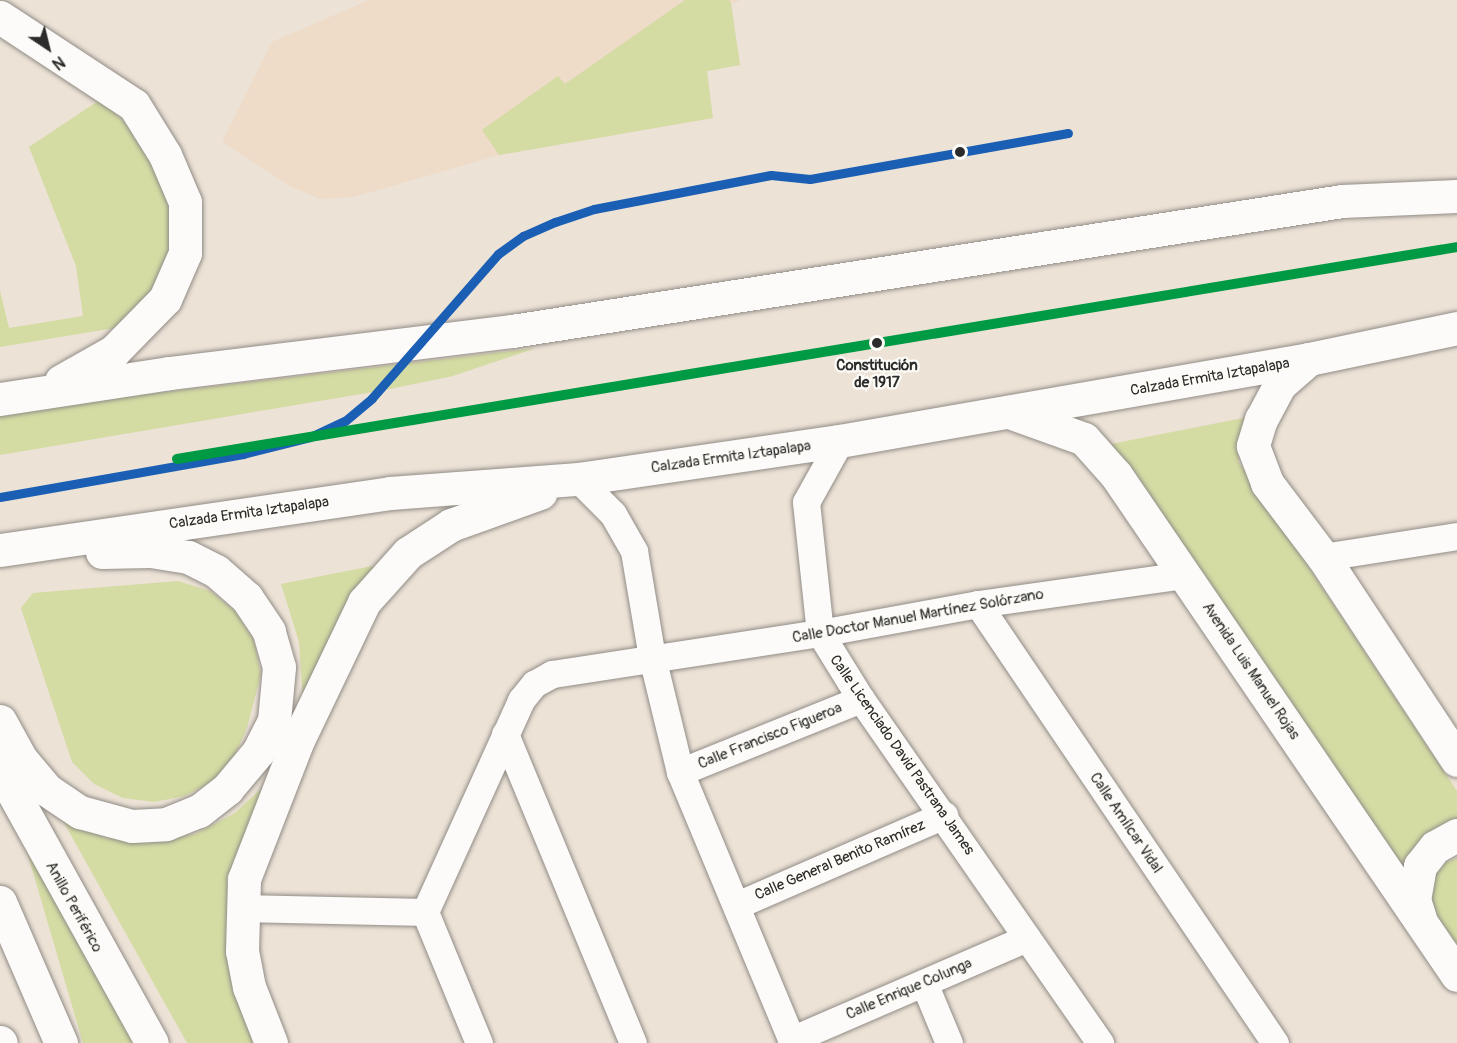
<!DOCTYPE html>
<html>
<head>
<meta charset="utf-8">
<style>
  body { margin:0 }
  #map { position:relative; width:1457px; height:1043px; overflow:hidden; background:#ece2d6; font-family:Pangolin,sans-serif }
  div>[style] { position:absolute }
  .built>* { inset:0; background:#eedbc8 }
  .green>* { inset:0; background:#d4dba3 }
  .roads { filter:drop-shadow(0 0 2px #918c86) drop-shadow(0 0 2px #918c86) }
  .minor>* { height:27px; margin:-13.5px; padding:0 13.5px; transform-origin:13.5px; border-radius:13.5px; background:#fcfbf9 }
  .tertiary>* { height:33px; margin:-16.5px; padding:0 16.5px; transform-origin:16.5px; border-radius:16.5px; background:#fcfbf9 }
  .primary>* { height:33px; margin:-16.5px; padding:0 16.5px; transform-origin:16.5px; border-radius:16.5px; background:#fcfbf9 }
  .bus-1>* { height:9px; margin:-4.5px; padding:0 4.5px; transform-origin:4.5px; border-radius:4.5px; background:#1a5fb4 }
  .metro-1>* { height:10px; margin:-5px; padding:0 5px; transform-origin:5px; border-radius:5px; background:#009a44 }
  .dots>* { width:16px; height:16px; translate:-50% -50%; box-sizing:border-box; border:3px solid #fdfcf7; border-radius:50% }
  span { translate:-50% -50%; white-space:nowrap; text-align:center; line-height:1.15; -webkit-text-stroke:4.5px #fdfcf7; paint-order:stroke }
  .stop-label { font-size:15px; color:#2b2b2b; font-weight:700 }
  .street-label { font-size:15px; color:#2b2b2b }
  .north { position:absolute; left:18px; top:18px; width:60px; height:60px; -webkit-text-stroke:4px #fdfcf7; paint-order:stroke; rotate:145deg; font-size:16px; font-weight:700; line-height:24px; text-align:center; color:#2b2b2b }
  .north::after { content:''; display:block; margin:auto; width:21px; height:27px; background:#2b2b2b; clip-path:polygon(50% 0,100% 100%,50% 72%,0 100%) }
</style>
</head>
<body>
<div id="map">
  <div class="built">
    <i style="clip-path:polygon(369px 0,741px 0,731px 4px,740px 65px,707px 71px,713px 118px,499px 155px,354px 197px,320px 199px,290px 186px,222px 142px,272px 42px)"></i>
  </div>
  <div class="green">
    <i style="clip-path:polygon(685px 0,729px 0,731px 3px,740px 65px,707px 71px,713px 118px,499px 155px,482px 130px,558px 76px,565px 84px)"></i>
    <i style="clip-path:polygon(101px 99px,130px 128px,161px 169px,180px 234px,133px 325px,0 347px,0 291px,9px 328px,83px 316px,76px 266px,29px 147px)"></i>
    <i style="clip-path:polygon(536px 348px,453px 376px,385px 390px,0 455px,0 416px,131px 396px)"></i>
    <i style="clip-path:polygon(1253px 416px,1238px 461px,1457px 791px,1457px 825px,1426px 833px,1408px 857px,1406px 886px,1101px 446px)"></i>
    <i style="clip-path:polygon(377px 565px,303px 703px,299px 642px,281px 584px)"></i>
    <i style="clip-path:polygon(178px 581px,210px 591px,236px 612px,254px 641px,261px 674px,247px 728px,234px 757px,213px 781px,185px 796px,154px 802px,123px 798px,94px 784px,72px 762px,21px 608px,33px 593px)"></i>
    <i style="clip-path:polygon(268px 782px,234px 880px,265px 1043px,187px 1043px,63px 821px,105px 838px,150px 843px,195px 834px,235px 813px)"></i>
    <i style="clip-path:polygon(20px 828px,140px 1043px,83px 1043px)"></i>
    <i style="clip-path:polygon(1457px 858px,1457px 954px,1427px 908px,1429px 883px,1445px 863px)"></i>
  </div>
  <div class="roads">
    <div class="minor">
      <i style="left:840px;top:441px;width:70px;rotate:119.1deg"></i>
      <i style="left:806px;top:502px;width:132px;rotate:83.9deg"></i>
      <i style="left:820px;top:633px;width:78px;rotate:58.2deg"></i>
      <i style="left:861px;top:699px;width:419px;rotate:55.2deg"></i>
      <i style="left:578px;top:479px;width:49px;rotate:45deg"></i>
      <i style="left:613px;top:514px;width:43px;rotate:60.4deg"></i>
      <i style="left:634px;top:551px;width:108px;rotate:80.4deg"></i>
      <i style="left:652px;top:657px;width:118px;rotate:76.3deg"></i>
      <i style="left:680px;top:772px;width:294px;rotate:67.4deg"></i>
      <i style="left:1323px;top:557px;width:136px;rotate:-8.9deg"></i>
      <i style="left:978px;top:604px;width:530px;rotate:55.92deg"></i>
      <i style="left:505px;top:734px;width:334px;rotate:67.5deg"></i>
      <i style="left:680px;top:772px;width:195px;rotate:-22deg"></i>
      <i style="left:737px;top:905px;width:226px;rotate:-23.5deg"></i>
      <i style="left:241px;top:908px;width:184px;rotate:1.2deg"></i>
      <i style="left:425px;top:912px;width:233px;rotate:-65.6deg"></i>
      <i style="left:521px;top:700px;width:21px;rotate:-51deg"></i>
      <i style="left:534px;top:684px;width:21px;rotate:-29deg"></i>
      <i style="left:552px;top:674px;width:271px;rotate:-8.7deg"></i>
      <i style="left:820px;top:633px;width:161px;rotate:-10.4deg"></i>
      <i style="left:978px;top:604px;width:209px;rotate:-8deg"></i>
      <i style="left:425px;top:912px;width:142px;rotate:67.6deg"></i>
      <i style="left:924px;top:983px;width:65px;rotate:67.4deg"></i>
      <i style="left:791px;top:1040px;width:257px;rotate:-23.4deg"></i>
    </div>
    <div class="tertiary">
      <i style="left:1309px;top:359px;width:38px;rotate:139deg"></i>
      <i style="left:1280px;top:384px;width:40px;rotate:118deg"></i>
      <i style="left:1261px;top:419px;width:28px;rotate:107deg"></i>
      <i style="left:1253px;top:446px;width:40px;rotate:69deg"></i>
      <i style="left:1267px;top:483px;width:93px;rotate:52.9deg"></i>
      <i style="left:1323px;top:557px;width:243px;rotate:56.6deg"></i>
      <i style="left:1009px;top:412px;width:80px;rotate:19.8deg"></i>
      <i style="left:1084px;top:439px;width:48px;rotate:48.4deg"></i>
      <i style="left:1116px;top:475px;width:605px;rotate:55.71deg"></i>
      <i style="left:1420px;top:918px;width:19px;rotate:-108deg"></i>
      <i style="left:1414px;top:900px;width:35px;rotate:-80deg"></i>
      <i style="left:1420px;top:866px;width:24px;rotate:-52deg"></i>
      <i style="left:1435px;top:847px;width:25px;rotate:-29deg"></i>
    </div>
    <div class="primary">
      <i style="left:0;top:17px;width:160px;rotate:33.3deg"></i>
      <i style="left:134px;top:105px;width:59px;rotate:58.2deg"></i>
      <i style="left:165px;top:155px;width:51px;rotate:66.9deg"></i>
      <i style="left:185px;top:202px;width:51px;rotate:90deg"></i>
      <i style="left:185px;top:253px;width:50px;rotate:113.5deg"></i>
      <i style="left:165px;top:299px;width:73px;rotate:134.4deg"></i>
      <i style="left:114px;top:351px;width:61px;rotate:150.5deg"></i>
      <i style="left:0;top:399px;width:171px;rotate:-8.7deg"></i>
      <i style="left:169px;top:373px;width:346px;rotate:-7deg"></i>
      <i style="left:512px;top:331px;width:840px;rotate:-8.9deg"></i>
      <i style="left:1342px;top:201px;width:115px;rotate:-2.5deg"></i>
      <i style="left:0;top:550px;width:394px;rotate:-8.3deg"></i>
      <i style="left:390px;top:493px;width:189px;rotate:-4.3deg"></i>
      <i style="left:578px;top:479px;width:265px;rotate:-8.3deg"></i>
      <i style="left:840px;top:441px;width:476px;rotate:-9.9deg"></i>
      <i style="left:1309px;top:359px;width:151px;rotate:-11.8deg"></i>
      <i style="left:0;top:721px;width:43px;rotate:61.1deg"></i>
      <i style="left:21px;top:759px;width:40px;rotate:50deg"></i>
      <i style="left:47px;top:790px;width:40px;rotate:34deg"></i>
      <i style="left:80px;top:812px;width:54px;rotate:15.1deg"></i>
      <i style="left:132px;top:826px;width:34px;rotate:-3deg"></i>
      <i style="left:166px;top:824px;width:35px;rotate:-22deg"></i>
      <i style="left:199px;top:811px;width:36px;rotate:-38deg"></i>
      <i style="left:227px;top:789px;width:48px;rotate:-50deg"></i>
      <i style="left:258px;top:752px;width:35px;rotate:-63deg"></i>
      <i style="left:274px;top:721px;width:54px;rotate:-84.7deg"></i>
      <i style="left:279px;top:667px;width:37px;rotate:-106deg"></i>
      <i style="left:269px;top:631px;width:40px;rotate:-124deg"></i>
      <i style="left:247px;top:598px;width:41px;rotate:-138.9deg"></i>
      <i style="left:216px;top:571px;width:31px;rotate:-153deg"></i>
      <i style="left:188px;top:557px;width:38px;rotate:-171deg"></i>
      <i style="left:150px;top:551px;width:48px;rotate:178.8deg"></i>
      <i style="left:0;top:769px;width:313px;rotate:61deg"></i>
      <i style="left:0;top:902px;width:154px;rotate:66.6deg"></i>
      <i style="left:0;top:1042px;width:1px;rotate:45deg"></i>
      <i style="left:271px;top:1043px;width:60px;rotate:-111.4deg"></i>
      <i style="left:249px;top:987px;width:37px;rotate:-101deg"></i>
      <i style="left:242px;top:951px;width:72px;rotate:-88.4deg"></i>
      <i style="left:244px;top:879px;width:149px;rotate:-68.8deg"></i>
      <i style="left:298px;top:740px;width:153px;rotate:-64.4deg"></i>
      <i style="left:364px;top:602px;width:66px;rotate:-48.1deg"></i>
      <i style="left:408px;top:553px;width:51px;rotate:-33.1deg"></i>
      <i style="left:451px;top:525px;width:95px;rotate:-19.8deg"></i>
    </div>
  </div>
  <div class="bus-1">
    <i style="left:0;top:497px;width:247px;rotate:-10deg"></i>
    <i style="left:243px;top:454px;width:69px;rotate:-14.2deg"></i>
    <i style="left:310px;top:437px;width:38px;rotate:-25deg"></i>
    <i style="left:345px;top:421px;width:35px;rotate:-40deg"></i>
    <i style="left:372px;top:398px;width:191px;rotate:-48.8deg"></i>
    <i style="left:498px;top:254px;width:31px;rotate:-36deg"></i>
    <i style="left:523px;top:236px;width:35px;rotate:-24deg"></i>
    <i style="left:555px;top:222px;width:41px;rotate:-18.4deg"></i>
    <i style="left:594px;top:209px;width:180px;rotate:-10.9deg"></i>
    <i style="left:771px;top:175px;width:39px;rotate:6deg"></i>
    <i style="left:810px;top:179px;width:262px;rotate:-10.1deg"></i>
  </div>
  <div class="metro-1">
    <i style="left:177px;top:459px;width:1297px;rotate:-9.4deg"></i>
  </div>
  <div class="dots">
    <i style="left:960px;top:152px;background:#2b2b2b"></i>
    <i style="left:877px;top:343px;background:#2b2b2b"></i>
  </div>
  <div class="stop-label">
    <span style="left:877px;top:374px">Constitución<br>de 1917</span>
  </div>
  <div class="street-label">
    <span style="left:1210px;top:377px;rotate:-10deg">Calzada Ermita Iztapalapa</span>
    <span style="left:731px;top:457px;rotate:-8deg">Calzada Ermita Iztapalapa</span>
    <span style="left:249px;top:513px;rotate:-8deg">Calzada Ermita Iztapalapa</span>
    <span style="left:918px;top:616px;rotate:-10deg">Calle Doctor Manuel Martínez Solórzano</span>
    <span style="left:1251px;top:671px;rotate:56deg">Avenida Luis Manuel Rojas</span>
    <span style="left:770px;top:736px;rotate:-22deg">Calle Francisco Figueroa</span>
    <span style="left:902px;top:755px;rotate:55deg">Calle Licenciado David Pastrana James</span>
    <span style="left:1126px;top:823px;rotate:56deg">Calle Amílcar Vidal</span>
    <span style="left:840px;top:860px;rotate:-23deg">Calle General Benito Ramírez</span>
    <span style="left:74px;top:907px;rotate:61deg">Anillo Periférico</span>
    <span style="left:909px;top:989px;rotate:-23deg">Calle Enrique Colunga</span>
  </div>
  <div class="north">N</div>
</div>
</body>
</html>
